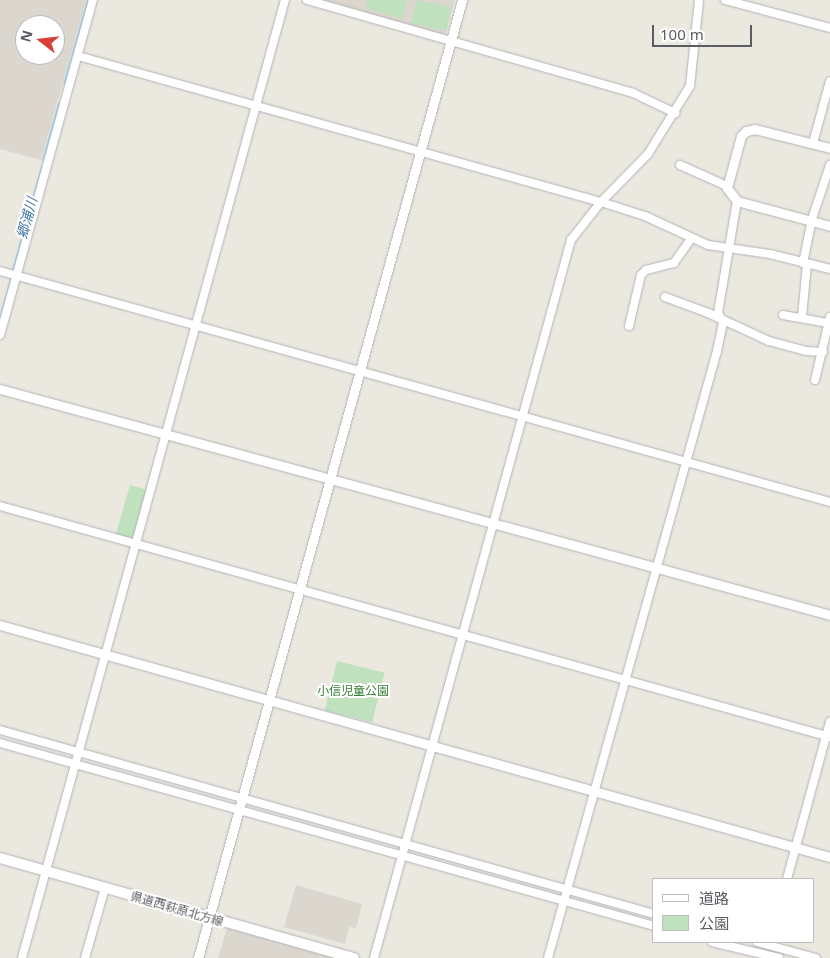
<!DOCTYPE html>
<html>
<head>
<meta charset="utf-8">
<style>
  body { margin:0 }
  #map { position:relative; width:830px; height:958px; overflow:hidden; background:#ebe8e0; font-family:"Noto Sans","Noto Sans JP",sans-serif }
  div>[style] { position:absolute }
  .education>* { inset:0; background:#dbd7cf }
  .green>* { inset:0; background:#bfe1be; transform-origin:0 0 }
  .stream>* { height:2px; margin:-1px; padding:0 1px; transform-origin:1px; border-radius:1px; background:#a4d6f8 }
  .roads { filter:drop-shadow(0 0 1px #b1b3b7) drop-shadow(0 0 1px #b1b3b7) }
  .minor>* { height:8px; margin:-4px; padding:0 4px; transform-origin:4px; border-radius:4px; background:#fff }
  .tertiary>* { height:9px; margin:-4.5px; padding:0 4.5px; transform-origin:4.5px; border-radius:4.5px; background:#fff }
  .secondary>* { height:10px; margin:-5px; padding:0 5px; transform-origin:5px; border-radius:5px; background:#fff }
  span { translate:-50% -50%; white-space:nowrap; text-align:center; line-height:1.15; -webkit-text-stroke:4px #fff; paint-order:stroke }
  .park-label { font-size:12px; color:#3a7e3b }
  .street-label { font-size:12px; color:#595c60 }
  .water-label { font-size:14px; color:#4378a7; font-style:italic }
  .legend { position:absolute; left:652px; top:878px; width:162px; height:65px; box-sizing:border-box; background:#fff; border:1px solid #bdbebf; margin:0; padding:6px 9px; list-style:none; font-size:15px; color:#595c60 }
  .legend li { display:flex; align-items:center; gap:10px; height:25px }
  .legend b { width:25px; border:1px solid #bdbebf }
  .north { position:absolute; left:15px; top:15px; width:50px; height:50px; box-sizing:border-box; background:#fff; border:1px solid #bdbebf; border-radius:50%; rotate:286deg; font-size:14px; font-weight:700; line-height:20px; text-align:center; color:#595c60 }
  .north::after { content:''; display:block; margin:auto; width:18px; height:22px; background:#da3e37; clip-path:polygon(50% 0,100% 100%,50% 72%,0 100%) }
  .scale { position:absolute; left:652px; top:25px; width:100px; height:22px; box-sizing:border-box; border:2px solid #595c60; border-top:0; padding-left:6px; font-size:15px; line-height:18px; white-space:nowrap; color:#595c60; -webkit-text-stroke:4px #fff; paint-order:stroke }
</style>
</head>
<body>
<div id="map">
  <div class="education">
    <i style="clip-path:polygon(evenodd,0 0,86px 0,41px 160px,0 149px,0 0,25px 25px,55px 25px,55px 55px,25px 55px,25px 25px)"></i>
    <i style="clip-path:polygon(318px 0,455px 0,445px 35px)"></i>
    <i style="clip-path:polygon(296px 885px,362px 904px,356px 928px,349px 927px,345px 944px,284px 927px)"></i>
    <i style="clip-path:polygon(227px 928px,335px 958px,218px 958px)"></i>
  </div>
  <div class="green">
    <i style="clip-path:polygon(368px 0,408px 0,402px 19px,365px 8px)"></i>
    <i style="left:416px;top:0;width:36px;height:24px;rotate:11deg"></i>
    <i style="left:130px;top:485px;width:18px;height:52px;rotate:16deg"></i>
    <i style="left:337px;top:661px;width:49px;height:51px;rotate:14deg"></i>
  </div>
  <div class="stream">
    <i style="left:64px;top:84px;width:87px;rotate:-74.1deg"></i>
    <i style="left:43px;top:160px;width:59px;rotate:-74.3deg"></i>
    <i style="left:13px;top:270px;width:107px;rotate:-74.3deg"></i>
    <i style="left:0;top:318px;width:40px;rotate:-74deg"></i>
  </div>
  <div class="roads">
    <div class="minor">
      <i style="left:307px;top:0;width:339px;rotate:15.9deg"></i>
      <i style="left:633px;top:93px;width:47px;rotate:25.5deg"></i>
      <i style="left:725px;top:0;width:109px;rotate:14.9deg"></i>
      <i style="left:78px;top:56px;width:543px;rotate:15.6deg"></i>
      <i style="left:601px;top:202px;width:46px;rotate:17.7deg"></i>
      <i style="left:645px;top:216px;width:69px;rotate:24.7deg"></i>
      <i style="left:708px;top:245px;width:63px;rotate:8.3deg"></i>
      <i style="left:770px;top:254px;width:62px;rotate:14deg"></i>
      <i style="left:813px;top:143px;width:64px;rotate:-74.7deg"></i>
      <i style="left:680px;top:165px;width:51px;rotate:24.1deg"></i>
      <i style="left:803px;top:263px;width:45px;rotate:-78.4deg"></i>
      <i style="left:812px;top:219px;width:57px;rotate:-71.6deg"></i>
      <i style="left:0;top:271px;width:862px;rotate:15.55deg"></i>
      <i style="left:665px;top:297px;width:46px;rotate:20.4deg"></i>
      <i style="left:708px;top:313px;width:67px;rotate:24.7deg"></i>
      <i style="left:769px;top:341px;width:38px;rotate:15deg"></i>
      <i style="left:806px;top:351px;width:17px;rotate:3deg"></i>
      <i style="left:783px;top:315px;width:46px;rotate:10.1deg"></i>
      <i style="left:802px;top:317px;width:53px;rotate:-84.6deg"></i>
      <i style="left:629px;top:326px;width:52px;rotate:-76.8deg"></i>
      <i style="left:641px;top:275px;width:7px;rotate:-45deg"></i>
      <i style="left:646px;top:270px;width:29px;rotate:-14deg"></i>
      <i style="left:674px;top:263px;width:29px;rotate:-55deg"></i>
      <i style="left:0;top:335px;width:348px;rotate:-74.5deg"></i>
      <i style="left:815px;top:380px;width:65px;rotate:-76.6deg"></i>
      <i style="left:0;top:506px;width:862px;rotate:15.55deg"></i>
      <i style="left:0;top:730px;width:679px;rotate:15.71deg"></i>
      <i style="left:0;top:743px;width:679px;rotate:15.63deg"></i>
      <i style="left:787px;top:879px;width:163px;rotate:-74.7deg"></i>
      <i style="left:712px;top:942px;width:69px;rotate:13.4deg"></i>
      <i style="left:757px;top:942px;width:61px;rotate:15.2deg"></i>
      <i style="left:22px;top:958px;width:993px;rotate:-74.65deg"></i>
      <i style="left:85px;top:958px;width:73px;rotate:-74.1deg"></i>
      <i style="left:374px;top:958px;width:745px;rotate:-74.66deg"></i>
      <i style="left:571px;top:240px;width:48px;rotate:-51.7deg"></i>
      <i style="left:601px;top:202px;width:67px;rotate:-45.6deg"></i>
      <i style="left:648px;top:154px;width:80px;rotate:-58.3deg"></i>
      <i style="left:690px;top:86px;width:86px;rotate:-84deg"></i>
      <i style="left:548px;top:958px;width:630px;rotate:-74.44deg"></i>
      <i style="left:717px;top:351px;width:30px;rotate:-78deg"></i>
      <i style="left:723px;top:322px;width:10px;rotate:-119deg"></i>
      <i style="left:718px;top:313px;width:114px;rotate:-80.4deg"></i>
    </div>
    <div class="tertiary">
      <i style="left:830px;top:148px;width:77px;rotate:-165.8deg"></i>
      <i style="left:755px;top:129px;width:9px;rotate:167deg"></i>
      <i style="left:746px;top:131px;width:7px;rotate:135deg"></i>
      <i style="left:741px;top:136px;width:54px;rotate:105.1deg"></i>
      <i style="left:727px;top:188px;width:16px;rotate:52deg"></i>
      <i style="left:737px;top:201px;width:96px;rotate:15deg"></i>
      <i style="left:0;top:389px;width:860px;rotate:15.23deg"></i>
      <i style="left:0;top:625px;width:862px;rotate:15.62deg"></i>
      <i style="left:198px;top:958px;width:994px;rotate:-74.59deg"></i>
    </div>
    <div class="secondary">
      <i style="left:0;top:858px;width:368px;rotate:15.8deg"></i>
    </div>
  </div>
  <div class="park-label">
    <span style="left:353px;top:691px">小信児童公園</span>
  </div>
  <div class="street-label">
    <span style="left:177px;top:909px;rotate:16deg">県道西萩原北方線</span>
  </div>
  <div class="water-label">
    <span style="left:27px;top:218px;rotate:-75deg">郷浦川</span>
  </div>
  <ul class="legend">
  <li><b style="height:6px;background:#fff"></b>道路</li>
  <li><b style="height:14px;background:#bfe1be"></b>公園</li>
  </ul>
  <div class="north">N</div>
  <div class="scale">100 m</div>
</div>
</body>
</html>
